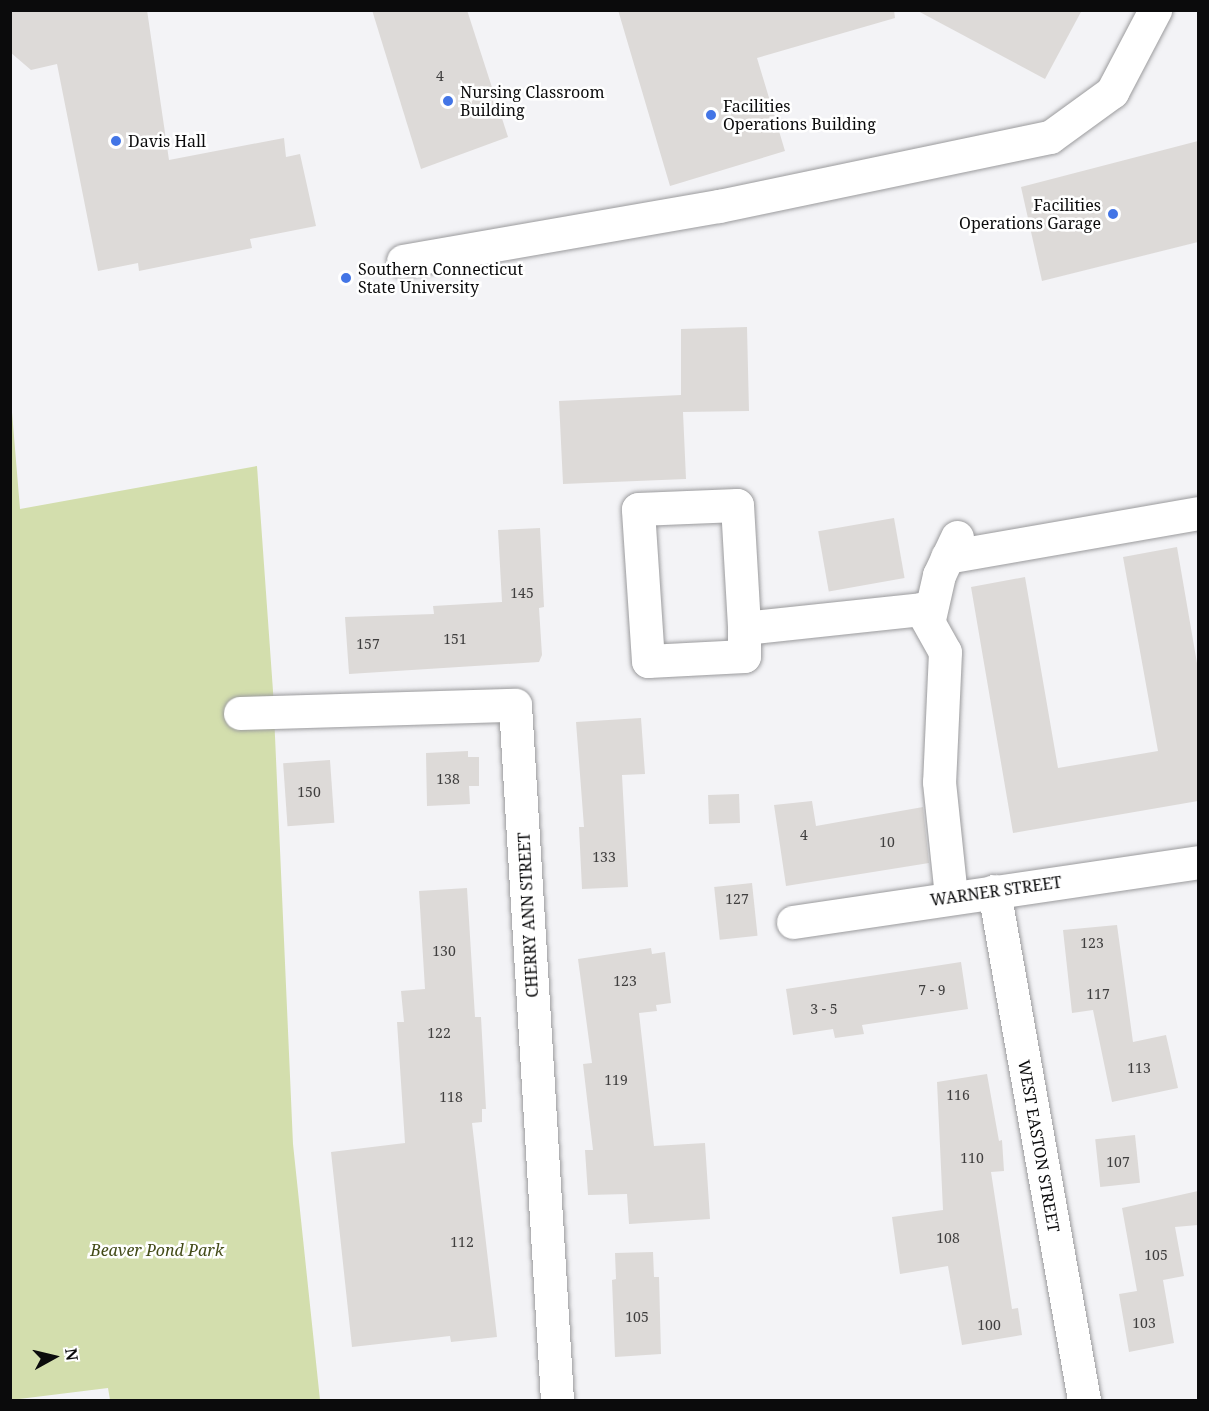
<!DOCTYPE html>
<html>
<head>
<meta charset="utf-8">
<style>
  body { margin:0 }
  #map { position:relative; width:1209px; height:1411px; overflow:hidden; background:#f3f3f6; font-family:"Noto Serif",serif }
  div>[style] { position:absolute }
  .green>* { inset:0; background:#d3dead }
  .building>* { inset:0; background:#dddad8; transform-origin:0 0 }
  .roads { filter:drop-shadow(0 0 2px #9b9b9d) drop-shadow(0 0 2px #9b9b9d) }
  .minor>* { height:33px; margin:-16.5px; padding:0 16.5px; transform-origin:16.5px; border-radius:16.5px; background:#fff }
  .dots>* { width:16px; height:16px; translate:-50% -50%; box-sizing:border-box; border:3px solid #fff; border-radius:50% }
  span { translate:-50% -50%; white-space:nowrap; text-align:center; line-height:1.15; -webkit-text-stroke:5px #fff; paint-order:stroke }
  .number-label { font-size:14px; color:#403f3f }
  .number-label span { -webkit-text-stroke-width:0 }
  .poi-label { font-size:16px; color:#0b0b0c }
  .left { translate:0 -50%; text-align:left }
  .right { translate:-100% -50%; text-align:right }
  .street-label { font-size:16px; color:#0b0b0c }
  .park-label { font-size:16px; color:#434b18; font-style:italic }
  .frame { position:absolute; inset:0; border:12px solid #0b0b0c; pointer-events:none }
  .north { position:absolute; left:24px; top:1327px; width:60px; height:60px; -webkit-text-stroke:4px #fff; paint-order:stroke; rotate:82deg; font-size:16px; font-weight:700; line-height:24px; text-align:center; color:#0b0b0c }
  .north::after { content:''; display:block; margin:auto; width:21px; height:27px; background:#0b0b0c; clip-path:polygon(50% 0,100% 100%,50% 72%,0 100%) }
</style>
</head>
<body>
<div id="map">
  <div class="green">
    <i style="clip-path:polygon(10px 388px,20px 509px,257px 466px,273px 691px,293px 1144px,320px 1400px,110px 1400px,108px 1388px,11px 1400px)"></i>
  </div>
  <div class="building">
    <i style="clip-path:polygon(10px 10px,147px 10px,169px 160px,284px 138px,286px 157px,300px 154px,316px 226px,250px 239px,252px 248px,139px 271px,138px 263px,98px 271px,57px 64px,31px 70px,10px 52px)"></i>
    <i style="clip-path:polygon(372px 10px,467px 10px,508px 137px,421px 169px)"></i>
    <i style="clip-path:polygon(618px 10px,894px 10px,895px 18px,757px 58px,785px 151px,670px 186px)"></i>
    <i style="clip-path:polygon(916px 10px,1082px 10px,1045px 79px)"></i>
    <i style="clip-path:polygon(1198px 141px,1198px 242px,1042px 281px,1021px 187px)"></i>
    <i style="clip-path:polygon(747px 327px,749px 411px,683px 412px,686px 479px,563px 484px,559px 401px,681px 395px,681px 329px)"></i>
    <i style="left:894px;top:518px;width:61px;height:77px;rotate:80deg"></i>
    <i style="clip-path:polygon(540px 528px,544px 607px,539px 608px,542px 655px,539px 662px,349px 674px,345px 617px,434px 614px,433px 606px,502px 602px,498px 530px)"></i>
    <i style="clip-path:polygon(1177px 547px,1198px 669px,1198px 801px,1013px 833px,971px 587px,1025px 577px,1058px 768px,1158px 751px,1123px 557px)"></i>
    <i style="clip-path:polygon(641px 718px,645px 774px,622px 775px,628px 887px,582px 889px,579px 827px,584px 827px,576px 722px)"></i>
    <i style="clip-path:polygon(468px 751px,468px 757px,479px 757px,479px 786px,469px 786px,470px 804px,427px 806px,426px 753px)"></i>
    <i style="left:330px;top:760px;width:63px;height:47px;rotate:86deg"></i>
    <i style="left:739px;top:794px;width:29px;height:31px;rotate:88deg"></i>
    <i style="clip-path:polygon(812px 801px,816px 826px,923px 807px,929px 863px,786px 886px,774px 805px)"></i>
    <i style="left:752px;top:883px;width:53px;height:38px;rotate:84deg"></i>
    <i style="clip-path:polygon(467px 888px,475px 1017px,481px 1017px,486px 1109px,482px 1109px,482px 1122px,472px 1123px,497px 1337px,451px 1342px,450px 1336px,352px 1347px,331px 1152px,405px 1143px,397px 1022px,404px 1022px,401px 991px,425px 989px,419px 891px)"></i>
    <i style="clip-path:polygon(1117px 925px,1133px 1042px,1166px 1035px,1178px 1088px,1112px 1102px,1093px 1010px,1072px 1013px,1063px 930px)"></i>
    <i style="clip-path:polygon(651px 948px,652px 954px,665px 952px,671px 1003px,656px 1005px,657px 1011px,639px 1013px,654px 1146px,705px 1143px,710px 1219px,629px 1224px,627px 1194px,588px 1195px,585px 1150px,593px 1150px,583px 1064px,592px 1063px,578px 959px)"></i>
    <i style="clip-path:polygon(961px 962px,968px 1009px,862px 1025px,864px 1034px,835px 1038px,833px 1029px,793px 1035px,786px 989px)"></i>
    <i style="clip-path:polygon(987px 1074px,999px 1141px,1002px 1140px,1004px 1171px,991px 1172px,1012px 1309px,1018px 1308px,1022px 1335px,962px 1345px,948px 1266px,900px 1274px,892px 1217px,943px 1210px,937px 1082px)"></i>
    <i style="left:1135px;top:1135px;width:48px;height:40px;rotate:84deg"></i>
    <i style="clip-path:polygon(1198px 1191px,1198px 1225px,1175px 1227px,1184px 1276px,1163px 1280px,1174px 1343px,1129px 1352px,1119px 1294px,1137px 1291px,1122px 1208px)"></i>
    <i style="clip-path:polygon(653px 1252px,654px 1277px,659px 1277px,661px 1354px,615px 1357px,612px 1280px,616px 1279px,615px 1253px)"></i>
  </div>
  <div class="roads">
    <div class="minor">
      <i style="left:403px;top:261px;width:321px;rotate:-9.9deg"></i>
      <i style="left:719px;top:206px;width:338px;rotate:-11.8deg"></i>
      <i style="left:1050px;top:137px;width:77px;rotate:-36deg"></i>
      <i style="left:1112px;top:92px;width:93px;rotate:-62.3deg"></i>
      <i style="left:947px;top:557px;width:255px;rotate:-9.9deg"></i>
      <i style="left:929px;top:619px;width:45px;rotate:-77.2deg"></i>
      <i style="left:939px;top:575px;width:42px;rotate:-64.7deg"></i>
      <i style="left:744px;top:628px;width:28px;rotate:90deg"></i>
      <i style="left:744px;top:656px;width:96px;rotate:177deg"></i>
      <i style="left:648px;top:661px;width:152px;rotate:-93.8deg"></i>
      <i style="left:638px;top:509px;width:99px;rotate:-2.3deg"></i>
      <i style="left:737px;top:505px;width:123px;rotate:86.7deg"></i>
      <i style="left:744px;top:628px;width:178px;rotate:-6.1deg"></i>
      <i style="left:921px;top:609px;width:49px;rotate:60.8deg"></i>
      <i style="left:945px;top:652px;width:130px;rotate:92.6deg"></i>
      <i style="left:939px;top:782px;width:116px;rotate:84deg"></i>
      <i style="left:240px;top:713px;width:275px;rotate:-1.7deg"></i>
      <i style="left:515px;top:705px;width:696px;rotate:86.54deg"></i>
      <i style="left:994px;top:891px;width:517px;rotate:79.97deg"></i>
      <i style="left:793px;top:922px;width:409px;rotate:-8.4deg"></i>
    </div>
  </div>
  <div class="dots">
    <i style="left:448px;top:101px;background:#4375e6"></i>
    <i style="left:711px;top:115px;background:#4375e6"></i>
    <i style="left:116px;top:141px;background:#4375e6"></i>
    <i style="left:1113px;top:214px;background:#4375e6"></i>
    <i style="left:346px;top:278px;background:#4375e6"></i>
  </div>
  <div class="number-label">
    <span style="left:440px;top:76px">4</span>
    <span style="left:522px;top:593px">145</span>
    <span style="left:455px;top:639px">151</span>
    <span style="left:368px;top:644px">157</span>
    <span style="left:448px;top:779px">138</span>
    <span style="left:309px;top:792px">150</span>
    <span style="left:804px;top:835px">4</span>
    <span style="left:887px;top:842px">10</span>
    <span style="left:604px;top:857px">133</span>
    <span style="left:737px;top:899px">127</span>
    <span style="left:1092px;top:943px">123</span>
    <span style="left:444px;top:951px">130</span>
    <span style="left:625px;top:981px">123</span>
    <span style="left:932px;top:990px">7 - 9</span>
    <span style="left:1098px;top:994px">117</span>
    <span style="left:824px;top:1009px">3 - 5</span>
    <span style="left:439px;top:1033px">122</span>
    <span style="left:1139px;top:1068px">113</span>
    <span style="left:616px;top:1080px">119</span>
    <span style="left:958px;top:1095px">116</span>
    <span style="left:451px;top:1097px">118</span>
    <span style="left:972px;top:1158px">110</span>
    <span style="left:1118px;top:1162px">107</span>
    <span style="left:948px;top:1238px">108</span>
    <span style="left:462px;top:1242px">112</span>
    <span style="left:1156px;top:1255px">105</span>
    <span style="left:637px;top:1317px">105</span>
    <span style="left:1144px;top:1323px">103</span>
    <span style="left:989px;top:1325px">100</span>
  </div>
  <div class="poi-label">
    <span class="left" style="left:460px;top:101px">Nursing Classroom<br>Building</span>
    <span class="left" style="left:723px;top:115px">Facilities<br>Operations Building</span>
    <span class="left" style="left:128px;top:141px">Davis Hall</span>
    <span class="right" style="left:1101px;top:214px">Facilities<br>Operations Garage</span>
    <span class="left" style="left:358px;top:278px">Southern Connecticut<br>State University</span>
  </div>
  <div class="street-label">
    <span style="left:996px;top:891px;rotate:-8deg">WARNER STREET</span>
    <span style="left:528px;top:915px;rotate:-93deg">CHERRY ANN STREET</span>
    <span style="left:1039px;top:1146px;rotate:80deg">WEST EASTON STREET</span>
  </div>
  <div class="park-label">
    <span style="left:157px;top:1250px">Beaver Pond Park</span>
  </div>
  <div class="frame"></div>
  <div class="north">N</div>
</div>
</body>
</html>
